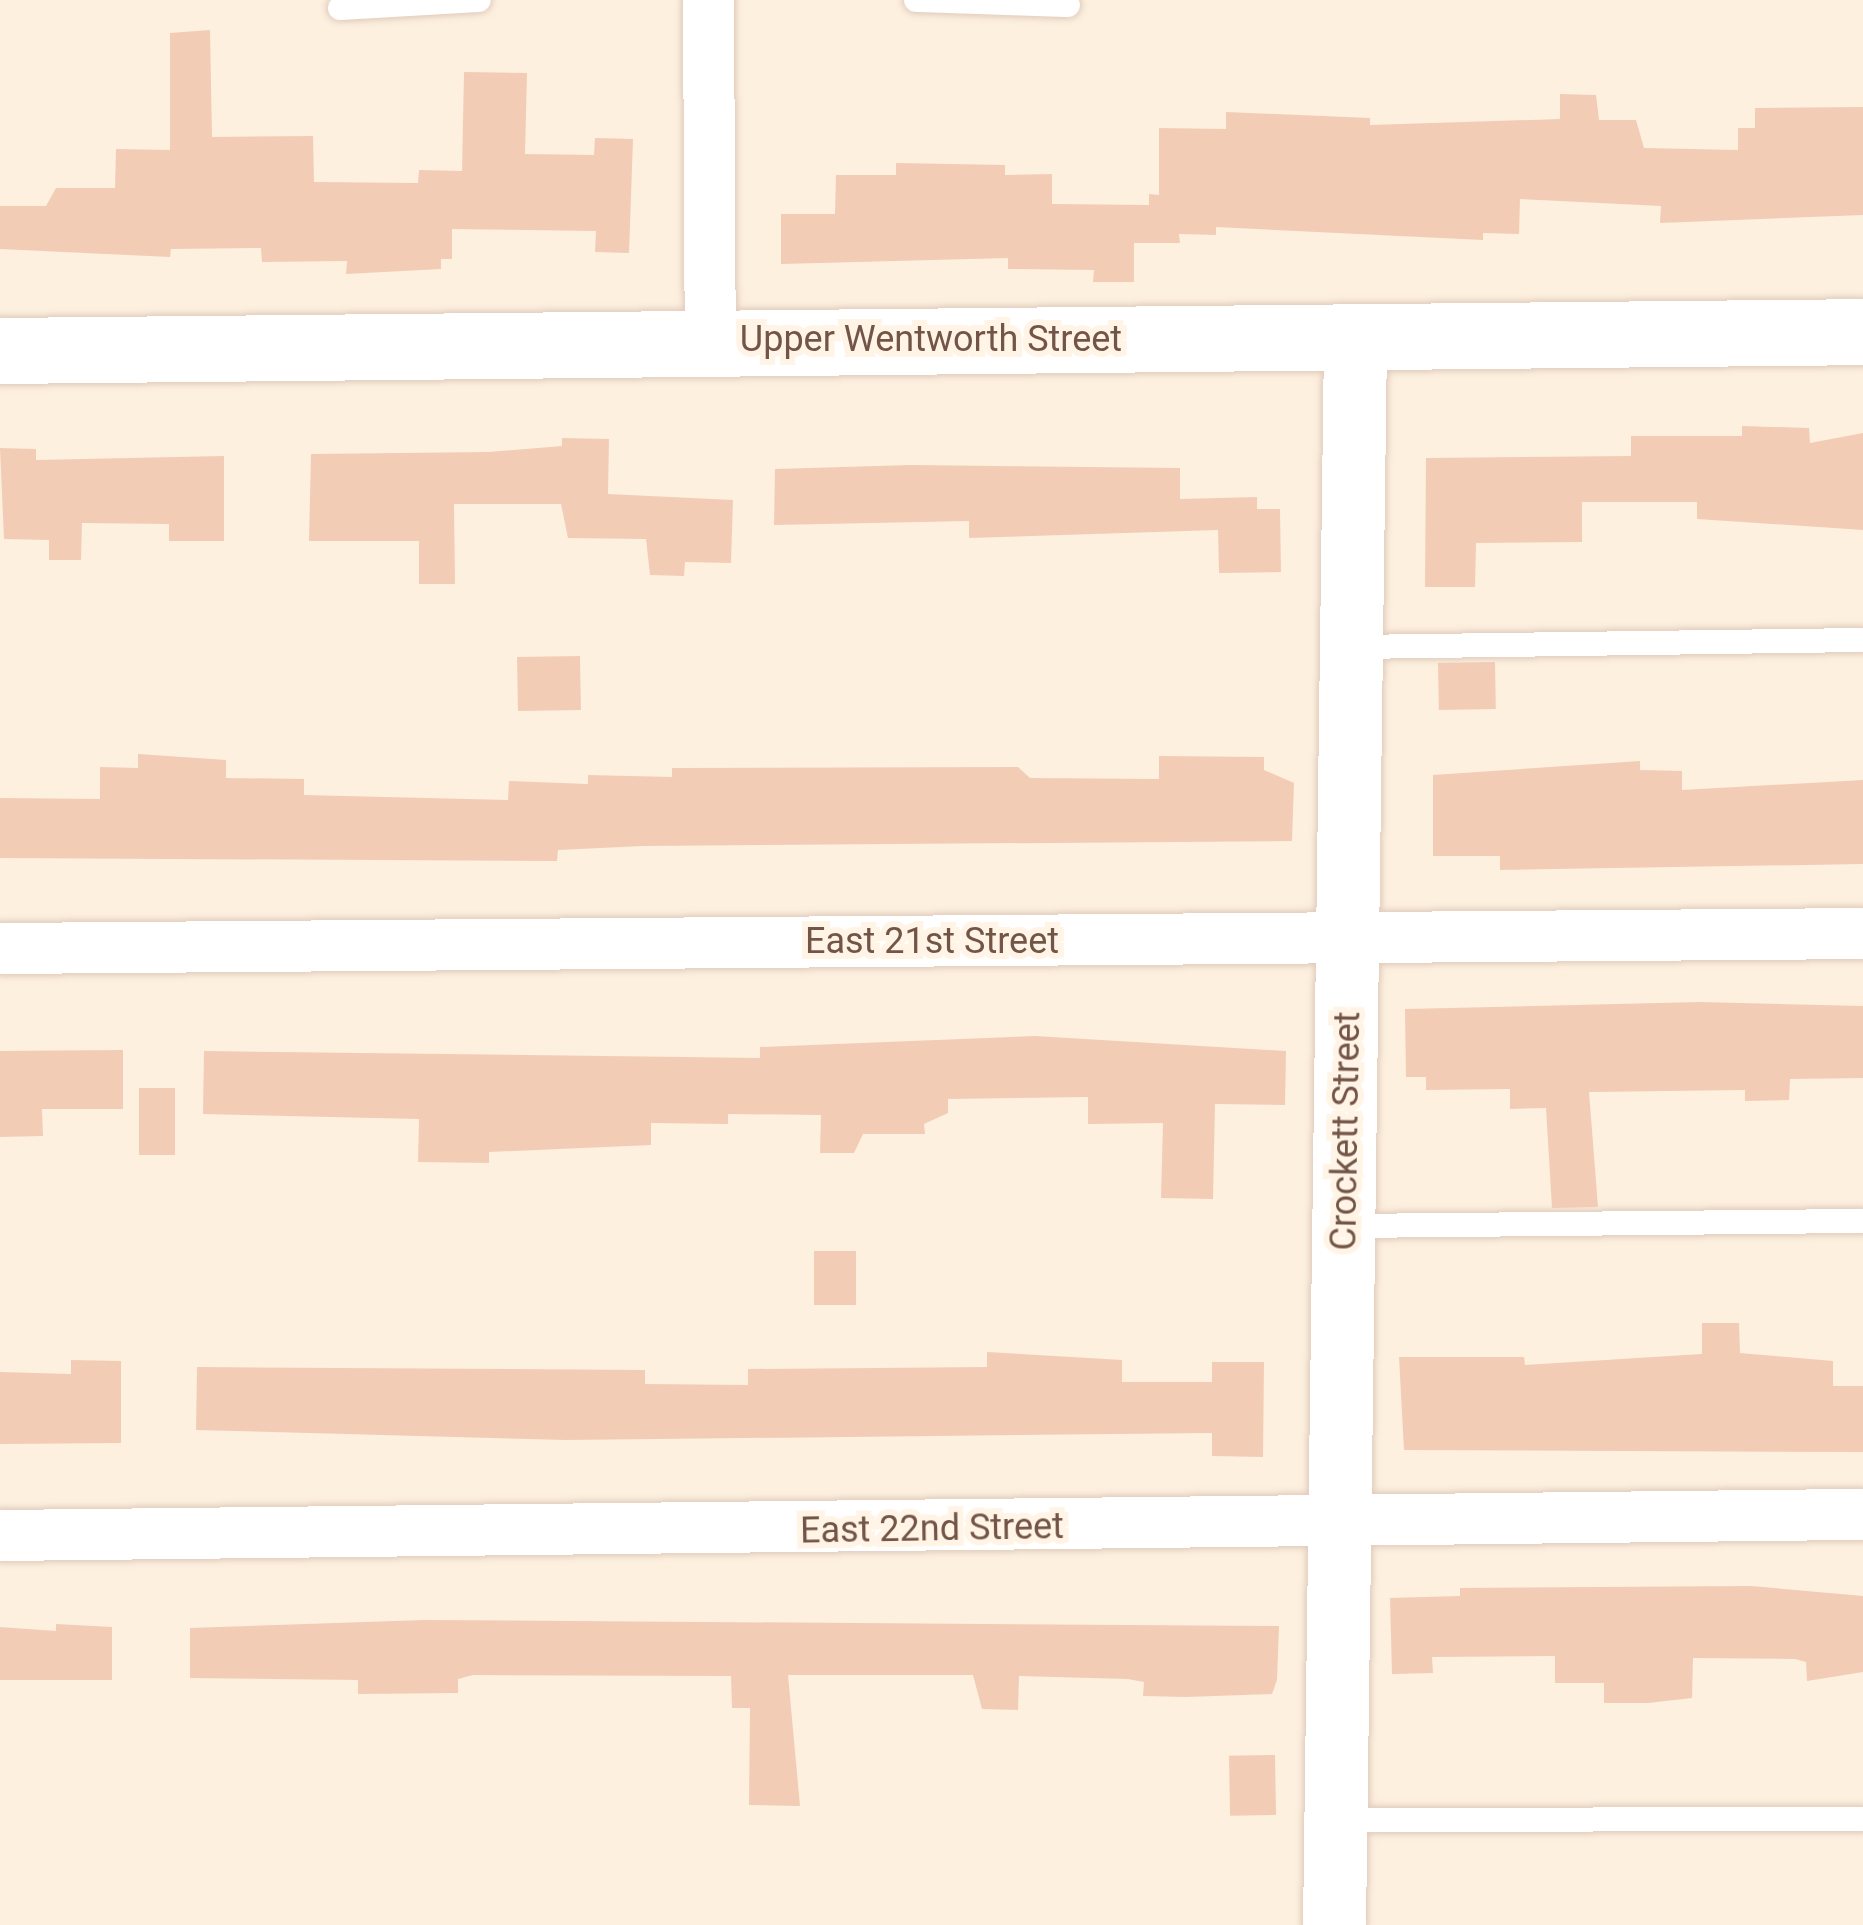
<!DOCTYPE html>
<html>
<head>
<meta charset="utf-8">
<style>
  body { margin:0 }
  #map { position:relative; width:1863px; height:1925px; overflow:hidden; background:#fdf0df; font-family:Roboto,sans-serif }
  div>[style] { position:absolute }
  .building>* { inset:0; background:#f3ccb6; transform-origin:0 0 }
  .roads { filter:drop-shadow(0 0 3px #e1cbbb) drop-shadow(0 0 3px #e1cbbb) }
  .service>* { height:24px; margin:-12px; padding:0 12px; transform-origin:12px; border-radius:12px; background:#fff }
  .minor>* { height:51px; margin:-25.5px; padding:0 25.5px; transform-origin:25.5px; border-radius:25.5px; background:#fff }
  .tertiary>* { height:63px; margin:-31.5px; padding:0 31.5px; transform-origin:31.5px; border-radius:31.5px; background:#fff }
  .secondary>* { height:66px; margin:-33px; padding:0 33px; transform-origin:33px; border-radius:33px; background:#fff }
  span { translate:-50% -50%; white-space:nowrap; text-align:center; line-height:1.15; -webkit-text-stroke:12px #fff4e6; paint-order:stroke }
  .street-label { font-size:36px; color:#735547 }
</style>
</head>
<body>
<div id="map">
  <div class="building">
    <i style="clip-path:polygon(210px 30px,212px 137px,313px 136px,314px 182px,418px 183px,419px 170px,462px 171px,464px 72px,527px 73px,525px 154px,594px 155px,595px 138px,633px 139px,629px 253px,595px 252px,596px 231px,452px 229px,452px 259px,441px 259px,441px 269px,346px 274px,347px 261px,262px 262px,261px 248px,171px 249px,170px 257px,0 249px,0 206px,46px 206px,56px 188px,115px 188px,116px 149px,170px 150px,170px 33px)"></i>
    <i style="clip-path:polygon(1560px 94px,1596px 95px,1599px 120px,1636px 120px,1644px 148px,1738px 150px,1738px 128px,1755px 128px,1755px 108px,1863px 107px,1863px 215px,1660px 223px,1661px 206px,1520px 199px,1519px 234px,1483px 233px,1483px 240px,1216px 227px,1216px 235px,1179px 234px,1180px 243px,1134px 243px,1134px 282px,1093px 282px,1094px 270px,1008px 269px,1008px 258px,781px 264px,781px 214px,835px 214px,836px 175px,896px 175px,896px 163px,1005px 165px,1005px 175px,1052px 174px,1052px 204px,1149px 205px,1149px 194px,1159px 195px,1159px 128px,1226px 129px,1226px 112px,1370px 118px,1370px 125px,1560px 119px)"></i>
    <i style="clip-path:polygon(1742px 426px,1809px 428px,1810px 443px,1863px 433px,1863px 530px,1697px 519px,1697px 502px,1582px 502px,1582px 542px,1476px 543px,1475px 587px,1425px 587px,1426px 458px,1631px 456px,1631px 436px,1742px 436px)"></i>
    <i style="clip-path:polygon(562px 438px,609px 439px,608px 494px,733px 500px,731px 563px,685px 562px,684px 576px,650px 575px,646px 539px,568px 538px,561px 504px,454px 504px,455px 584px,419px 584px,419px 541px,309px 541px,311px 454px,489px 452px,562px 446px)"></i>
    <i style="clip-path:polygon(0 448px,36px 449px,36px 460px,224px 456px,224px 541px,169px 541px,169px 524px,82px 523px,81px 560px,49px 560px,49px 540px,4px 539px)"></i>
    <i style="clip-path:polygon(910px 465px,1180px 468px,1180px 499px,1257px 497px,1257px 509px,1280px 509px,1281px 572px,1219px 573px,1218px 530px,969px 538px,969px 521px,774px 525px,775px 469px)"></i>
    <i style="left:580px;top:656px;width:54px;height:63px;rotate:89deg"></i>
    <i style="left:1495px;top:662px;width:47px;height:57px;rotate:89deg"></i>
    <i style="clip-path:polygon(138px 754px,226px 760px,226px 778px,304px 779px,304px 795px,508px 800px,509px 781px,588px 784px,588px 775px,672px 777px,672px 768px,1018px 767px,1030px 778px,1159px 779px,1159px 756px,1264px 757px,1264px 770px,1294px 783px,1292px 841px,643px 846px,558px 850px,557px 861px,0 858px,0 798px,100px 799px,100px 767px,138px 768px)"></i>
    <i style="clip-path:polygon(1640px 761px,1640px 770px,1682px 771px,1682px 790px,1863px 780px,1863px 864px,1500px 870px,1500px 856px,1433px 856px,1433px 775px)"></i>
    <i style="clip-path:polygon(1700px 1002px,1863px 1006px,1863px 1078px,1790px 1079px,1789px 1100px,1745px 1101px,1745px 1090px,1589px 1092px,1598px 1207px,1552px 1208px,1546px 1108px,1510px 1109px,1510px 1089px,1426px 1090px,1426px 1077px,1406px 1077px,1405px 1009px)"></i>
    <i style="clip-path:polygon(1035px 1036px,1286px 1051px,1285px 1105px,1215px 1104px,1213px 1199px,1161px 1198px,1163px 1123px,1088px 1124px,1088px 1097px,948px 1099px,948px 1113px,924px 1124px,925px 1134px,863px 1134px,854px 1153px,820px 1153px,821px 1115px,728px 1114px,728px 1124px,651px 1123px,651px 1145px,489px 1152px,489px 1163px,418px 1162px,419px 1119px,203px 1114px,204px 1051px,760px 1058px,760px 1047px)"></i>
    <i style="clip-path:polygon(123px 1050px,123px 1109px,42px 1109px,43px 1136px,0 1137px,0 1051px)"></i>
    <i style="left:139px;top:1088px;width:36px;height:67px"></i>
    <i style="left:814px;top:1251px;width:42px;height:54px"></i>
    <i style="clip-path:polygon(1702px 1323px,1739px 1323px,1740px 1353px,1833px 1361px,1833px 1386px,1863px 1386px,1863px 1452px,1404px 1450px,1399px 1357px,1524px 1357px,1525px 1365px,1702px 1354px)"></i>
    <i style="clip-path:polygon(987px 1352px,1122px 1360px,1122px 1382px,1212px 1382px,1212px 1362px,1264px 1362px,1263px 1457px,1212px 1456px,1212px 1433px,566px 1440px,196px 1430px,197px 1367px,645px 1370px,645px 1384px,748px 1385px,748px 1369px,987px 1367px)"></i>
    <i style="clip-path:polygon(71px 1360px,121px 1361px,121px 1443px,0 1444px,0 1372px,71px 1374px)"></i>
    <i style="clip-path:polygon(1751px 1586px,1863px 1596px,1863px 1672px,1807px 1681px,1806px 1662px,1795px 1659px,1693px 1658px,1692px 1698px,1648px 1703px,1604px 1703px,1604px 1683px,1555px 1683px,1555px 1656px,1432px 1657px,1433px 1673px,1392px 1674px,1390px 1598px,1460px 1596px,1460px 1588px)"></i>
    <i style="clip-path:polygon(425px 1620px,1279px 1626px,1277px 1680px,1272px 1694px,1186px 1697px,1143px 1696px,1144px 1682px,1128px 1679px,1019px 1676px,1018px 1710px,982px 1709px,973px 1675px,788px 1675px,800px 1806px,749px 1805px,750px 1708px,732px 1708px,731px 1676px,473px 1675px,458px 1679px,458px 1693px,358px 1694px,358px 1680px,190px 1678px,190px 1628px)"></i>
    <i style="clip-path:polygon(56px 1624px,112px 1627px,112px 1680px,0 1680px,0 1627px,56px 1631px)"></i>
    <i style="left:1275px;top:1755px;width:60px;height:46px;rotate:89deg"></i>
  </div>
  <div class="roads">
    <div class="service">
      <i style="left:916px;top:0;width:152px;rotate:1.9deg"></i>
      <i style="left:340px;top:8px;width:139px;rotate:-3.3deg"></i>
      <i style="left:1354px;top:647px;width:509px;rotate:-0.79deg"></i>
      <i style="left:1347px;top:1226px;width:516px;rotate:-0.56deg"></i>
      <i style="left:1337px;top:1820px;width:526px;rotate:-0.11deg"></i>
    </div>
    <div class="minor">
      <i style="left:708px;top:0;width:341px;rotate:89.7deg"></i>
      <i style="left:0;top:948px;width:1863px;rotate:-0.46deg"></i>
      <i style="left:0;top:1535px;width:1863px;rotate:-0.65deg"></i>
    </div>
    <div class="tertiary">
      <i style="left:1334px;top:1925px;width:1588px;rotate:-89.24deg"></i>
    </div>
    <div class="secondary">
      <i style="left:0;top:351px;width:1863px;rotate:-0.58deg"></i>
    </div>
  </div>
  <div class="street-label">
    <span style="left:931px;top:340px">Upper Wentworth Street</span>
    <span style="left:932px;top:942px">East 21st Street</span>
    <span style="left:1346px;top:1131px;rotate:-89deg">Crockett Street</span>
    <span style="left:932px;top:1529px;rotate:-1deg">East 22nd Street</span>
  </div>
</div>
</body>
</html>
